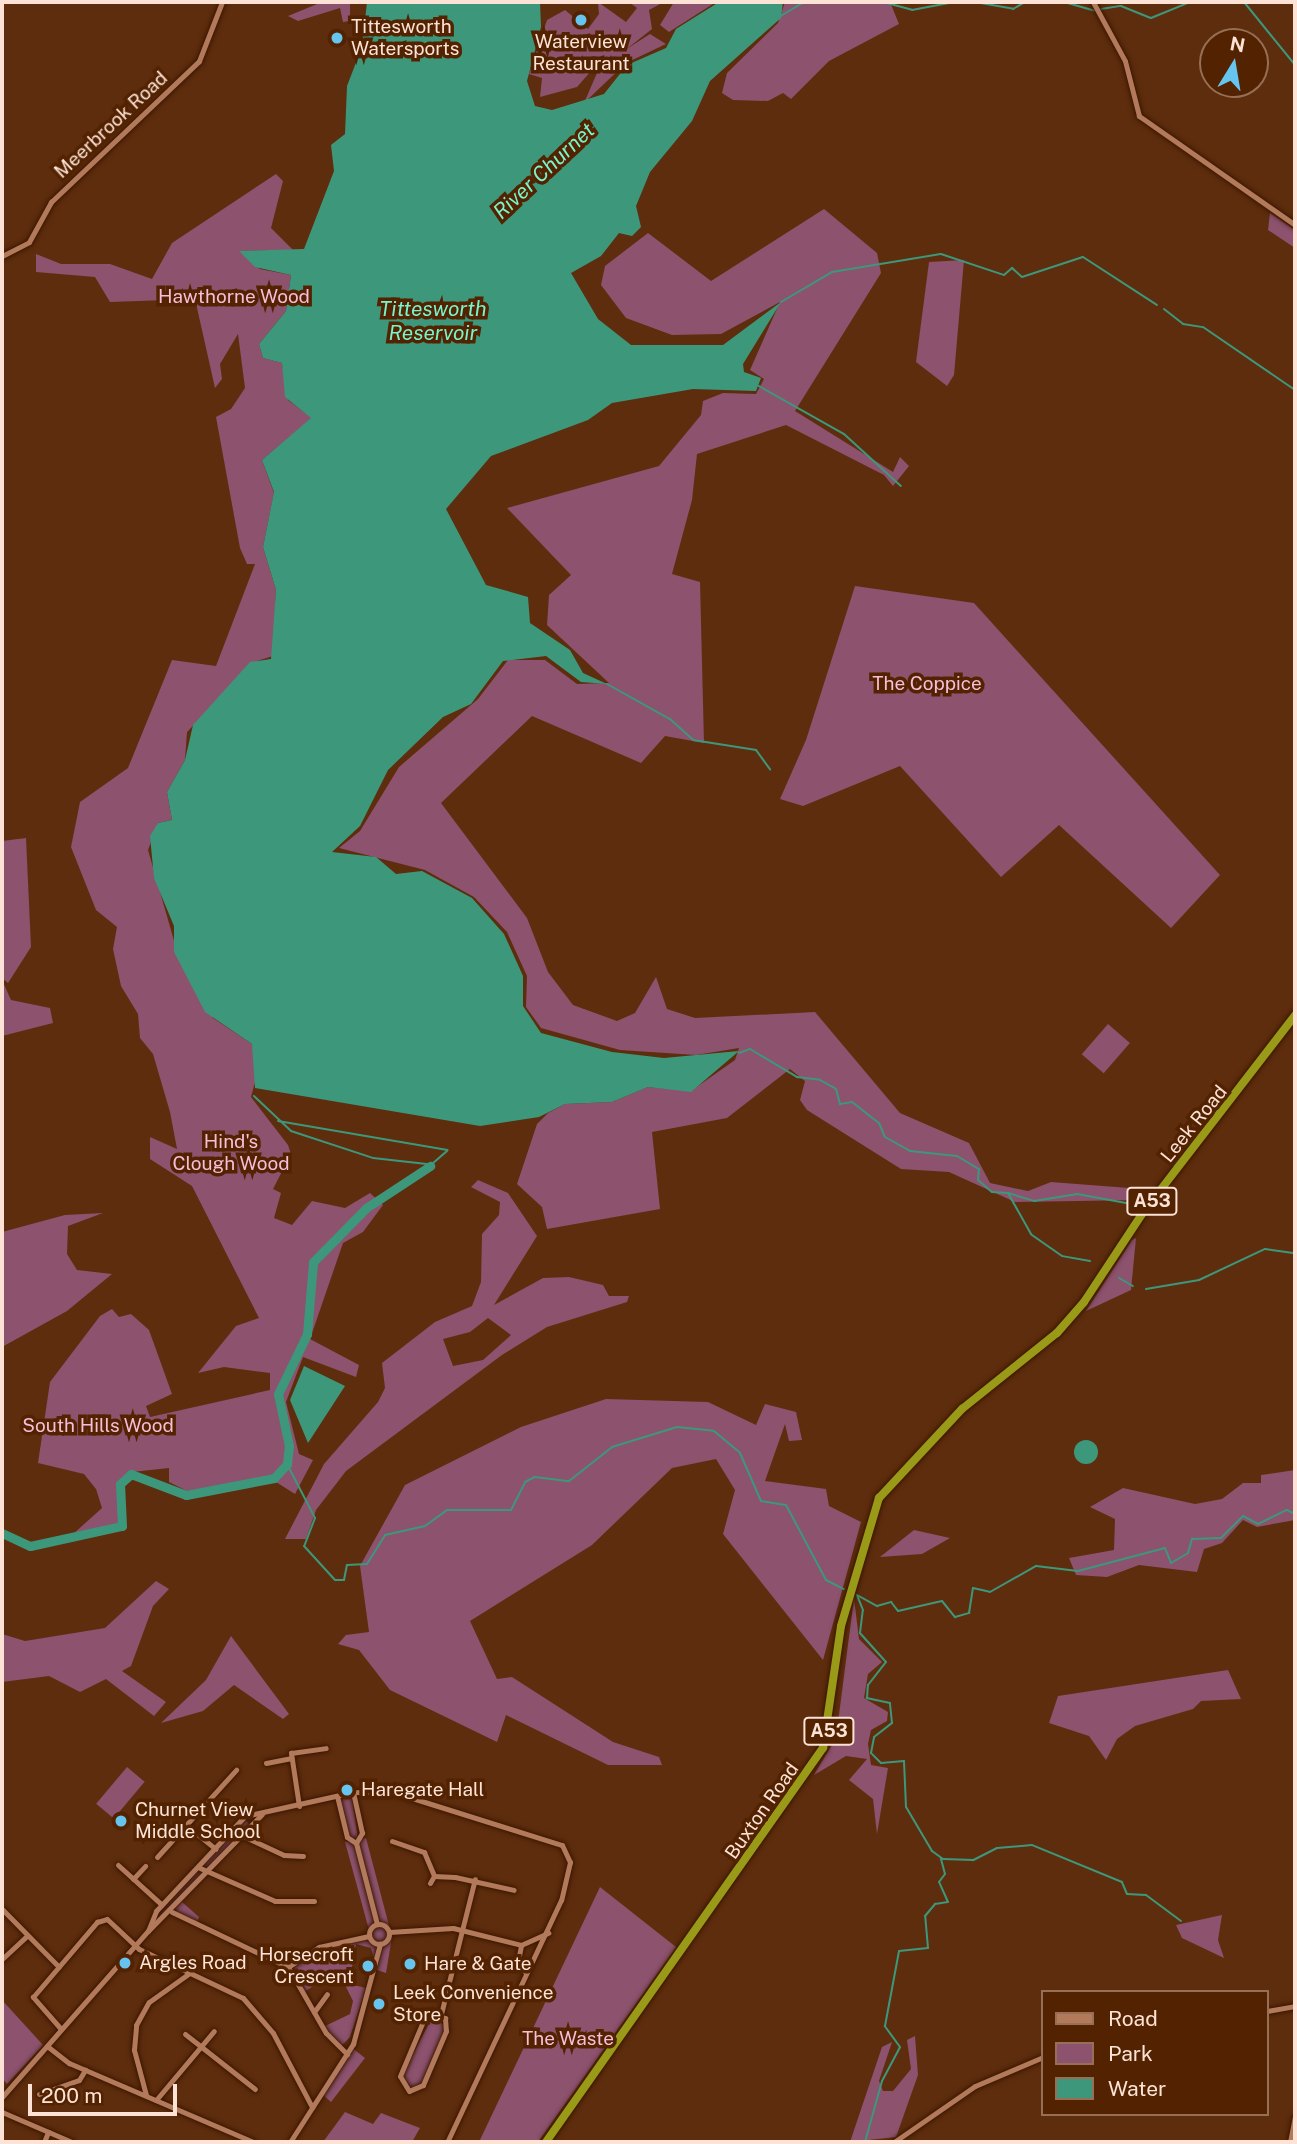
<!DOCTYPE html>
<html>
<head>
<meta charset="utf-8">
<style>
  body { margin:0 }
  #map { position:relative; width:1297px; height:2144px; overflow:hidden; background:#5e2d0d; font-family:"Public Sans",sans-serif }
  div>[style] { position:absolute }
  .green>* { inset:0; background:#8c526e; transform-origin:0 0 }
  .water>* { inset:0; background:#3d987b }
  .round { border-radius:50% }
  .stream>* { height:2px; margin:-1px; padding:0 1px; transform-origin:1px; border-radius:1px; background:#3d987b }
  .river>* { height:9px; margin:-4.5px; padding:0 4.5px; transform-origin:4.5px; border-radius:4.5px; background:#3d987b }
  .roads { filter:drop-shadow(0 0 2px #3c1701) drop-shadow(0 0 2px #3c1701) }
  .minor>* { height:5px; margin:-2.5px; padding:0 2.5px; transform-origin:2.5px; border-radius:2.5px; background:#b27a5b }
  .minor>.ring { margin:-2.5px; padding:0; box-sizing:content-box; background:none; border:5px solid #b27a5b; border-radius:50% }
  .highway>* { height:8px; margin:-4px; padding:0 4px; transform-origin:4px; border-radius:4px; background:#9a9a19 }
  .dots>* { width:19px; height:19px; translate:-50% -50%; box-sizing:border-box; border:4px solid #522201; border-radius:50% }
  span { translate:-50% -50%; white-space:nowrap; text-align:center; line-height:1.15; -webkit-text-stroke:7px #522201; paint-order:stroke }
  .shield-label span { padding:2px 5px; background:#522201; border:2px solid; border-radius:5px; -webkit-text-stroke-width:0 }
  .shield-label { font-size:18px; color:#fde3d6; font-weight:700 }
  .poi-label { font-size:19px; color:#fde3d6 }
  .left { translate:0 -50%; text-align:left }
  .right { translate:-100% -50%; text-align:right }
  .street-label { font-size:19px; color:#fde3d6 }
  .park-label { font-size:19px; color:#f8bdd8 }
  .water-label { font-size:21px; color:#77f4cb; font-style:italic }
  .frame { position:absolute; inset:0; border:4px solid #fde3d6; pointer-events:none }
  .legend { position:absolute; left:1041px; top:1990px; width:228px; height:126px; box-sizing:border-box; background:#522201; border:2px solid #966f56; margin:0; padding:9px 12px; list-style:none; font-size:21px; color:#fde3d6 }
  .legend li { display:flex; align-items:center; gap:14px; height:35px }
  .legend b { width:35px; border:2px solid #966f56 }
  .north { position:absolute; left:1199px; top:28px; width:70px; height:70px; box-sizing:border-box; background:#522201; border:2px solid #966f56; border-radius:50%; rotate:11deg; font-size:19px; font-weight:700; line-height:28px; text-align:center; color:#fde3d6 }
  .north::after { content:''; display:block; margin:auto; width:24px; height:32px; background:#66c4ef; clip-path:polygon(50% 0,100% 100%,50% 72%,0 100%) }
  .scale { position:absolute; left:28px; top:2084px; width:149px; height:32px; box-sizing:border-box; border:4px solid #fde3d6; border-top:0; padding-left:9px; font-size:21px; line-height:24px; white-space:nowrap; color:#fde3d6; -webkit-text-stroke:5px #522201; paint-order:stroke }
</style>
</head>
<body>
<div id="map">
  <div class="green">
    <i style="clip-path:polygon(322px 2px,350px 2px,350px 21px,343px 22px,340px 8px,298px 21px,288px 16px)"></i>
    <i style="clip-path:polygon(598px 2px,626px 22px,637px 8px,629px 2px,664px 2px,649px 10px,652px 29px,619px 55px,599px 62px,577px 87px,540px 97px,542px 78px,529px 74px,547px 20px,565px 10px,588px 29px,599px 14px)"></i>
    <i style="clip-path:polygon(674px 2px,716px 2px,669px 32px,660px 25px)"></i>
    <i style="clip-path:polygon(785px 2px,890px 2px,899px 24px,829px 61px,791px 99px,783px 93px,768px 101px,733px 100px,722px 93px,727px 73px,778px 23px)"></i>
    <i style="clip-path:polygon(650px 34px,666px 44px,626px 63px,584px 103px,600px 66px)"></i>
    <i style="clip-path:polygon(276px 174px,283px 181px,271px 228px,293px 250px,239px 251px,260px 269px,291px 275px,286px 311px,259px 344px,263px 358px,282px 363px,288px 400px,312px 418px,262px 460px,274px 493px,263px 547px,276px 590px,273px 656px,257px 661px,187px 732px,185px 760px,167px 792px,172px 820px,158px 823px,148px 850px,181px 965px,213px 1018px,252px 1044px,258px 1071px,251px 1097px,288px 1145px,291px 1154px,273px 1189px,281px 1193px,274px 1218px,292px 1225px,312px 1201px,345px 1208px,370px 1193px,383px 1205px,363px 1232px,343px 1243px,310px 1339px,359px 1365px,356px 1377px,303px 1357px,286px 1402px,299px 1454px,313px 1460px,295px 1494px,268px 1477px,187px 1491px,169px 1482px,169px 1468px,132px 1472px,119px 1483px,118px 1523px,72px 1535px,102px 1508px,96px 1489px,84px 1474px,38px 1463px,50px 1382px,100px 1316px,112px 1309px,119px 1317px,131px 1314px,149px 1330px,172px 1394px,146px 1406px,150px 1417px,270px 1390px,270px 1373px,224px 1367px,198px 1373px,236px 1326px,259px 1318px,192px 1186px,150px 1159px,150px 1137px,177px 1149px,170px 1112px,153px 1054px,140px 1038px,138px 1014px,121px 986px,113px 949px,117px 927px,96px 910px,71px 847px,80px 802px,128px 768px,172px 660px,216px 666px,255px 564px,247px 564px,240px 548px,216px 417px,231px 409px,245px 388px,238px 334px,220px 364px,222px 379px,215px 388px,195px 299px,110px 302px,95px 277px,36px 272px,36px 254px,61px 264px,110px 264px,152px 279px,172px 243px)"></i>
    <i style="clip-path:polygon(824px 209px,877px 253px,881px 273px,795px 411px,893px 472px,900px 457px,909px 466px,893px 486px,884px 475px,786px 425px,697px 454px,692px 500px,672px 574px,700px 582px,704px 743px,665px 736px,641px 763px,532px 716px,441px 803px,527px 918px,548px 972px,573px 1005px,617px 1021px,635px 1013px,656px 977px,667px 1009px,695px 1018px,815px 1012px,900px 1113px,969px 1143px,990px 1183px,1028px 1191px,1051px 1182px,1129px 1188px,1139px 1200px,1015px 1202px,949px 1172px,901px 1169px,807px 1110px,800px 1100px,805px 1081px,790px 1069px,727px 1118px,652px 1132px,660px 1209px,547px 1229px,542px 1207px,517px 1184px,537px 1124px,548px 1113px,565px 1104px,612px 1102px,648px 1087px,691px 1091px,735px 1060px,739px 1048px,696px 1055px,620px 1050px,541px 1028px,526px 1007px,527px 976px,507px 932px,474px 897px,425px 870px,339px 848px,360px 831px,399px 767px,478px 699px,508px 660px,545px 660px,577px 684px,609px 683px,547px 625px,549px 595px,571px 575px,507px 508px,659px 466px,701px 415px,703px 401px,723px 393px,756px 394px,764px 379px,750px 370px,780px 302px,721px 334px,672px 335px,626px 318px,601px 285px,605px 266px,648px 233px,711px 281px)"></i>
    <i style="clip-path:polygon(1270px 213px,1295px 230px,1295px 248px,1268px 230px)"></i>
    <i style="clip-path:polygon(964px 260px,954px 375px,947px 386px,916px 362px,929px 262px)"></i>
    <i style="clip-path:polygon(855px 586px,974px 603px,1220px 875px,1171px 928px,1059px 825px,1001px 877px,900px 766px,803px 806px,780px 799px,806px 740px)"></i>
    <i style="clip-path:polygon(26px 838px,31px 947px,8px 983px,2px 978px,2px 841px)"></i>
    <i style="clip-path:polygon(2px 980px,11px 1000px,50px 1008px,53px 1023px,2px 1036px)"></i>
    <i style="left:1108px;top:1024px;width:29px;height:40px;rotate:41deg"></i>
    <i style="clip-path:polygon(evenodd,478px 1180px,508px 1193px,537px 1236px,494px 1305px,543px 1278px,569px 1277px,603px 1285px,609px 1296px,629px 1296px,627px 1302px,547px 1327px,502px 1355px,346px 1471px,316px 1510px,306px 1539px,285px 1539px,324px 1464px,378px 1402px,385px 1388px,382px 1363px,435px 1322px,472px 1306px,481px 1282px,482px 1234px,499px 1215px,500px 1202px,471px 1187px,478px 1180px,488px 1318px,511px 1335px,483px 1360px,453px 1366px,443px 1339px,470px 1332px,488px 1318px)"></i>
    <i style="clip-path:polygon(103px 1213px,68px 1226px,67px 1254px,77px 1270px,112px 1274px,67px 1311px,2px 1347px,2px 1232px,65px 1215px)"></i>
    <i style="clip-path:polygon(1136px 1238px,1131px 1290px,1086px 1311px,1132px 1240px)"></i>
    <i style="clip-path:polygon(606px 1399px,708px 1402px,756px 1425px,765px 1404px,796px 1412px,802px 1440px,789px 1441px,785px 1424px,765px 1481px,826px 1489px,829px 1506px,861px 1522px,823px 1660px,723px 1534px,735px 1490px,716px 1459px,672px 1468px,592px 1545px,470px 1621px,497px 1679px,512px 1677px,613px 1742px,659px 1757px,662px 1765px,608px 1765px,506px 1715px,497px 1742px,390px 1690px,359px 1650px,338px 1644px,346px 1635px,369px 1632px,360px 1566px,405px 1485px,521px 1427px)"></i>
    <i style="clip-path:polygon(1295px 1470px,1295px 1520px,1257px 1527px,1243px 1520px,1222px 1543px,1204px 1549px,1197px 1572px,1139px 1565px,1107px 1577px,1076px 1575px,1069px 1558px,1114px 1550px,1115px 1519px,1090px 1507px,1123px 1488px,1195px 1504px,1222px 1499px,1243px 1483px,1261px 1483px,1261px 1475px)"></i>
    <i style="clip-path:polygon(914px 1530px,950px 1538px,922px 1554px,880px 1557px)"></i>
    <i style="clip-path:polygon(156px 1581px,169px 1589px,153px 1606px,131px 1666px,122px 1671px,166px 1702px,154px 1716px,106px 1679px,80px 1692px,49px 1676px,2px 1682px,2px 1634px,25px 1641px,105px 1628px)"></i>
    <i style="clip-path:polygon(854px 1598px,859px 1639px,882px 1662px,868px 1674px,864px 1698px,888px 1712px,887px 1721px,871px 1730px,868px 1744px,871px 1765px,888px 1768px,877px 1834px,873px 1799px,849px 1780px,867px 1759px,846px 1756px,814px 1775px,836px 1738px)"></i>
    <i style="clip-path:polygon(231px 1636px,289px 1714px,283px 1719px,234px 1685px,203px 1711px,161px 1723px,206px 1680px)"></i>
    <i style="clip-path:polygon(1228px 1670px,1241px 1699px,1201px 1701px,1193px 1709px,1135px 1726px,1117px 1739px,1106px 1760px,1089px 1736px,1049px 1723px,1058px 1696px)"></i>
    <i style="left:127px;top:1767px;width:23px;height:48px;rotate:40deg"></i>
    <i style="clip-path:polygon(345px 1796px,352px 1798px,358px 1840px,350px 1838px,340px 1801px)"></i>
    <i style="clip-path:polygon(245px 1819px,251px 1827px,182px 1902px,199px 1917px,196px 1925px,172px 1912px,155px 1919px)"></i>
    <i style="clip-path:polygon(366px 1838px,392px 1937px,386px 1973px,377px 1970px,371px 1948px,356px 1944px,349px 1984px,366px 1988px,350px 2037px,339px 2048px,323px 2027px,350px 2014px,353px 2001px,343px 1981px,324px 1979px,304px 1992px,288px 1967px,319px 1947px,362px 1937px,372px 1941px,345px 1842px)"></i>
    <i style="clip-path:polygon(600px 1887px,676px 1947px,538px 2142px,479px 2142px)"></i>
    <i style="clip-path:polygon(1222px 1915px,1218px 1940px,1224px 1958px,1182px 1938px,1176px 1925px)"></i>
    <i style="clip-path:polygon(2px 2000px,43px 2045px,7px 2084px,2px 2078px)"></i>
    <i style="clip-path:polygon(433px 2016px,446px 2027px,422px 2084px,411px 2090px,401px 2077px)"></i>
    <i style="clip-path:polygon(915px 2036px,918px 2075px,896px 2137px,850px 2142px,882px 2047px,892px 2042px,879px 2081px,883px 2091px,893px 2091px,911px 2069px,907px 2040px)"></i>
    <i style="clip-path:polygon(351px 2047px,365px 2058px,331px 2102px,322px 2094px)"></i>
    <i style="clip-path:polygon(345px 2112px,373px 2124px,381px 2113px,420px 2128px,412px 2142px,323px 2142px)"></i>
  </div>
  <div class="water">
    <i style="clip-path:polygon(367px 2px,540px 2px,541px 27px,527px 81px,535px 106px,552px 110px,604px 94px,627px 65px,666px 48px,676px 29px,719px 2px,783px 2px,781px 18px,710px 81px,692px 121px,650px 172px,636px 206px,641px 227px,632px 236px,619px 233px,601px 256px,571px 273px,598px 319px,631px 345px,723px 345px,781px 302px,743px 364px,744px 372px,761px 378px,756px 391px,693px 389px,612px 403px,588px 420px,491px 456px,446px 509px,486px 585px,528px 597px,530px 623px,570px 650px,583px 673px,607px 684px,581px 682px,546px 656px,503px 661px,471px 704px,443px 717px,388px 770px,360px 826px,332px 852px,376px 857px,396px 874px,422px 871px,472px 898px,504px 934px,523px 976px,523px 1006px,541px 1033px,612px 1052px,664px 1058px,739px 1051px,691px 1092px,648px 1087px,612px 1102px,565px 1104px,539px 1117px,480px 1126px,255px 1088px,252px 1044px,205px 1012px,174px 952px,174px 926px,154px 878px,150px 836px,158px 823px,172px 820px,167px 792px,185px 760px,193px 725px,250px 662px,271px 659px,276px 590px,263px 547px,274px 492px,262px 460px,311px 418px,285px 397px,282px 363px,263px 358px,259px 344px,286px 311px,291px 275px,255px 267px,239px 251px,304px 249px,334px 171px,331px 145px,345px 134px,347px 86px,362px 47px)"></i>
    <i style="clip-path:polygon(304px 1366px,345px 1386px,308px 1443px,290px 1400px)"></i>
    <i class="round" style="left:1074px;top:1440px;width:24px;height:24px"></i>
  </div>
  <div class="stream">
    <i style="left:839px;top:2px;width:8px;rotate:7deg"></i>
    <i style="left:883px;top:2px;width:30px;rotate:15deg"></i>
    <i style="left:912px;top:10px;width:43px;rotate:-10.8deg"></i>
    <i style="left:975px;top:2px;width:39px;rotate:10deg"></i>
    <i style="left:1013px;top:9px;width:14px;rotate:-30deg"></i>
    <i style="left:1064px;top:2px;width:32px;rotate:16deg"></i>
    <i style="left:1244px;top:2px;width:81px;rotate:51deg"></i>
    <i style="left:1101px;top:9px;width:20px;rotate:-9deg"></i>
    <i style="left:1121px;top:6px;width:32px;rotate:22deg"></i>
    <i style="left:1151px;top:18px;width:42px;rotate:-22.3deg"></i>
    <i style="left:779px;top:17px;width:29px;rotate:-31deg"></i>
    <i style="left:781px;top:302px;width:59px;rotate:-30.5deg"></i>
    <i style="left:832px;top:272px;width:110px;rotate:-9.4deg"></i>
    <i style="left:941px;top:254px;width:66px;rotate:18.4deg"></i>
    <i style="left:1004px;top:275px;width:11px;rotate:-41deg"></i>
    <i style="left:1012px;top:268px;width:13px;rotate:42deg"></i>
    <i style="left:1022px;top:277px;width:64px;rotate:-18.2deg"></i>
    <i style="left:1083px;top:257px;width:88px;rotate:33deg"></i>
    <i style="left:1164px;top:309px;width:24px;rotate:38deg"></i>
    <i style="left:1183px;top:324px;width:20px;rotate:9deg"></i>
    <i style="left:1203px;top:327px;width:112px;rotate:34.4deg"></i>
    <i style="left:757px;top:385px;width:100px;rotate:29.4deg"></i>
    <i style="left:844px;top:434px;width:77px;rotate:42.4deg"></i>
    <i style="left:607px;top:684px;width:72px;rotate:29.1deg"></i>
    <i style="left:670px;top:719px;width:31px;rotate:42deg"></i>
    <i style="left:693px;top:740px;width:64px;rotate:9deg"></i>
    <i style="left:756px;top:750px;width:24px;rotate:54deg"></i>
    <i style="left:739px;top:1053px;width:12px;rotate:-20deg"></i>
    <i style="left:750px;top:1049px;width:55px;rotate:30.8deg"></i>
    <i style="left:797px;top:1077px;width:23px;rotate:7deg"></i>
    <i style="left:820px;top:1080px;width:18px;rotate:29deg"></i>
    <i style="left:836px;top:1089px;width:16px;rotate:75deg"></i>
    <i style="left:840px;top:1104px;width:12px;rotate:-9deg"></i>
    <i style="left:852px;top:1102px;width:34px;rotate:38deg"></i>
    <i style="left:879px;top:1123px;width:15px;rotate:67deg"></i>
    <i style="left:885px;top:1137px;width:29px;rotate:29deg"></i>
    <i style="left:910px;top:1151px;width:47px;rotate:6.1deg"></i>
    <i style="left:957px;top:1156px;width:26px;rotate:31deg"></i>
    <i style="left:979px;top:1169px;width:11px;rotate:95deg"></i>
    <i style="left:978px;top:1180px;width:18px;rotate:41deg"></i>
    <i style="left:992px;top:1192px;width:16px;rotate:4deg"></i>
    <i style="left:254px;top:1096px;width:51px;rotate:43.4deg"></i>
    <i style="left:291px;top:1131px;width:86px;rotate:18.2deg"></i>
    <i style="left:373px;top:1158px;width:54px;rotate:6.3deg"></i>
    <i style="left:278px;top:1121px;width:172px;rotate:9.7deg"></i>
    <i style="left:432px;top:1164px;width:20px;rotate:-41deg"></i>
    <i style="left:1174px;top:1166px;width:10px;rotate:-53deg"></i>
    <i style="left:1090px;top:1261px;width:28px;rotate:-170deg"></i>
    <i style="left:1062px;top:1256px;width:38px;rotate:-145deg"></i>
    <i style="left:1031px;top:1234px;width:47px;rotate:-119.3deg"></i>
    <i style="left:1008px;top:1193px;width:27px;rotate:17deg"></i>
    <i style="left:1034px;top:1201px;width:44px;rotate:-9.2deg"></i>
    <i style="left:1077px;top:1194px;width:61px;rotate:10.4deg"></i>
    <i style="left:1137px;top:1205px;width:24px;rotate:-38deg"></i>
    <i style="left:1119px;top:1278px;width:16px;rotate:30deg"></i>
    <i style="left:1146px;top:1289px;width:54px;rotate:-9.6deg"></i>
    <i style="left:1199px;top:1280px;width:73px;rotate:-25.2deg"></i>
    <i style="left:1265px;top:1249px;width:30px;rotate:8deg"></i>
    <i style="left:287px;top:1464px;width:61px;rotate:62.6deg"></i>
    <i style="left:315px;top:1518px;width:30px;rotate:111deg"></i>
    <i style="left:304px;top:1546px;width:46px;rotate:47.6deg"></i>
    <i style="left:335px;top:1580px;width:9px"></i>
    <i style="left:344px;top:1580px;width:15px;rotate:-79deg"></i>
    <i style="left:347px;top:1565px;width:20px;rotate:-3deg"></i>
    <i style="left:367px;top:1564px;width:34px;rotate:-58deg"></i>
    <i style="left:385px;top:1535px;width:41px;rotate:-12.7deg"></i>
    <i style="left:425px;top:1526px;width:27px;rotate:-36deg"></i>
    <i style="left:447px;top:1510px;width:64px"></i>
    <i style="left:511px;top:1510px;width:31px;rotate:-63deg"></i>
    <i style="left:525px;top:1482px;width:11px;rotate:-27deg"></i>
    <i style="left:535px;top:1477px;width:34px;rotate:7deg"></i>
    <i style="left:569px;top:1481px;width:55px;rotate:-38.3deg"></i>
    <i style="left:612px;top:1447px;width:68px;rotate:-17.1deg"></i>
    <i style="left:677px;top:1427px;width:37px;rotate:6deg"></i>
    <i style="left:714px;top:1431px;width:34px;rotate:40deg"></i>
    <i style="left:740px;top:1453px;width:52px;rotate:66.4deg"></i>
    <i style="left:761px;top:1501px;width:25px;rotate:9deg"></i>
    <i style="left:786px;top:1505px;width:85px;rotate:61.9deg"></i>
    <i style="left:826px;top:1580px;width:20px;rotate:27deg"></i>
    <i style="left:1181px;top:1921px;width:44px;rotate:-143.4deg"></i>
    <i style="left:1146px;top:1895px;width:19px;rotate:-177deg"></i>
    <i style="left:1127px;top:1894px;width:13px;rotate:-113deg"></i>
    <i style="left:1122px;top:1882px;width:97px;rotate:-157.7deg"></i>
    <i style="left:1032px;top:1845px;width:35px;rotate:175deg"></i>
    <i style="left:997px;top:1848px;width:27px;rotate:153deg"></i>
    <i style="left:973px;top:1860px;width:30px;rotate:-178deg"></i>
    <i style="left:943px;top:1859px;width:14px;rotate:-144deg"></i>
    <i style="left:932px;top:1851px;width:51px;rotate:-120.6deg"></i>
    <i style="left:906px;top:1807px;width:46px;rotate:-92.5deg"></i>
    <i style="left:904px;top:1761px;width:23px;rotate:175deg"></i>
    <i style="left:881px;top:1763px;width:14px;rotate:-135deg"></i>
    <i style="left:871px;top:1753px;width:16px;rotate:-79deg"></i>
    <i style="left:874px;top:1737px;width:23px;rotate:-38deg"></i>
    <i style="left:892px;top:1723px;width:20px;rotate:-96deg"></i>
    <i style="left:890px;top:1703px;width:24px;rotate:-168deg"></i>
    <i style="left:867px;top:1698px;width:13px;rotate:-86deg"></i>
    <i style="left:868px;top:1685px;width:29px;rotate:-52deg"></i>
    <i style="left:886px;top:1662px;width:39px;rotate:-132deg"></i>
    <i style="left:860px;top:1633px;width:23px;rotate:-83deg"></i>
    <i style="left:863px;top:1610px;width:16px;rotate:-112deg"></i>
    <i style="left:857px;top:1595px;width:23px;rotate:29deg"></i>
    <i style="left:877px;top:1606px;width:15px;rotate:-16deg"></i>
    <i style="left:891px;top:1602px;width:11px;rotate:52deg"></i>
    <i style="left:898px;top:1611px;width:45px;rotate:-12.8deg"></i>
    <i style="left:942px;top:1601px;width:21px;rotate:51deg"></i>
    <i style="left:955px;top:1617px;width:15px;rotate:-16deg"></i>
    <i style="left:969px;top:1613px;width:25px;rotate:-81deg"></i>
    <i style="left:973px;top:1588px;width:17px;rotate:13deg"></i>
    <i style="left:990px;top:1592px;width:53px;rotate:-29.5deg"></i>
    <i style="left:1036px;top:1566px;width:42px;rotate:6.8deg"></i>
    <i style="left:1078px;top:1571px;width:90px;rotate:-14.8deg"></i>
    <i style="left:1165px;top:1548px;width:16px;rotate:68deg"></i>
    <i style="left:1171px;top:1563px;width:20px;rotate:-30deg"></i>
    <i style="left:1188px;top:1553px;width:15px;rotate:-74deg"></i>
    <i style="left:1192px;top:1539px;width:29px;rotate:-2deg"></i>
    <i style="left:1221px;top:1538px;width:31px;rotate:-45deg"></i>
    <i style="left:1243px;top:1516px;width:17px;rotate:28deg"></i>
    <i style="left:1258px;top:1524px;width:32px;rotate:-26deg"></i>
    <i style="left:1287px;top:1510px;width:9px;rotate:27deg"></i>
    <i style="left:865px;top:2142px;width:63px;rotate:-74.4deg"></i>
    <i style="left:882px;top:2081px;width:38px;rotate:-62deg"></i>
    <i style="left:900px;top:2047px;width:26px;rotate:-126deg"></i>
    <i style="left:885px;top:2026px;width:76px;rotate:-79.4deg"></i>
    <i style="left:899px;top:1951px;width:29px;rotate:-6deg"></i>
    <i style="left:928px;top:1948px;width:32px;rotate:-95deg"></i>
    <i style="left:925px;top:1916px;width:16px;rotate:-50deg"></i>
    <i style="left:935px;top:1904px;width:13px;rotate:-9deg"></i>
    <i style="left:948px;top:1902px;width:22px;rotate:-114deg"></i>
    <i style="left:939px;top:1882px;width:10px;rotate:-53deg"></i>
    <i style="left:945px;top:1874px;width:16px;rotate:-105deg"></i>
  </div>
  <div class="river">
    <i style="left:2px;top:1533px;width:31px;rotate:25deg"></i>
    <i style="left:30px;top:1546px;width:94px;rotate:-12.3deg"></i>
    <i style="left:122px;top:1526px;width:42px;rotate:-92.7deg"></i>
    <i style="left:120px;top:1484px;width:15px;rotate:-42deg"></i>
    <i style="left:131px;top:1474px;width:59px;rotate:20.9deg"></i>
    <i style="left:186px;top:1495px;width:90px;rotate:-10.9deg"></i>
    <i style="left:274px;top:1478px;width:19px;rotate:-47deg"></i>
    <i style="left:287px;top:1464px;width:18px;rotate:-84deg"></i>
    <i style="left:289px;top:1446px;width:53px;rotate:-101.9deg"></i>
    <i style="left:278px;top:1394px;width:67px;rotate:-64.2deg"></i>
    <i style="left:307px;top:1334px;width:72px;rotate:-85.2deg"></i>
    <i style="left:313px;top:1262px;width:76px;rotate:-45.5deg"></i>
    <i style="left:366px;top:1208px;width:77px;rotate:-33.3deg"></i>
  </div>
  <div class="roads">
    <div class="minor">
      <i style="left:1093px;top:2px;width:67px;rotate:61.5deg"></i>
      <i style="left:1125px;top:61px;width:57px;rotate:75.7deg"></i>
      <i style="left:1139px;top:116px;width:190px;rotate:34.9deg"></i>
      <i style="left:2px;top:256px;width:30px;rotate:-27deg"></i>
      <i style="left:29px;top:242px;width:46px;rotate:-61.2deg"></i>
      <i style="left:51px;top:202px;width:204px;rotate:-43.6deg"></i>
      <i style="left:199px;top:61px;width:63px;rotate:-68.7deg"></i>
      <i style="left:266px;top:1763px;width:26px;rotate:-11deg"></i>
      <i style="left:337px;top:1796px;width:42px;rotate:76.3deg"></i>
      <i style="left:347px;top:1837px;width:11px;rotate:34deg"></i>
      <i style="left:356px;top:1843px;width:12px;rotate:-59deg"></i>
      <i style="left:362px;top:1833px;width:42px;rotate:-102.4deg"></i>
      <i style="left:299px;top:1806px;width:54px;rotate:-98.6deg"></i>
      <i style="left:291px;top:1753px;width:35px;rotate:-8deg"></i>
      <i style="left:186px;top:1825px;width:38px;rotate:39deg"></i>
      <i style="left:243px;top:1836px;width:45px;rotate:24.9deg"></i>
      <i style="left:284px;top:1855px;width:19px;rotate:3deg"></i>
      <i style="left:392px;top:1841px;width:34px;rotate:19deg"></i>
      <i style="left:424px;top:1852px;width:26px;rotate:67deg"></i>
      <i style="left:356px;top:1843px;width:84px;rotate:75.5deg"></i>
      <i style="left:157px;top:1857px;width:118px;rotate:-47.8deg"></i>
      <i style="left:118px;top:1865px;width:59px;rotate:42.3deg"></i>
      <i style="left:200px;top:1868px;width:82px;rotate:23.7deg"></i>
      <i style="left:275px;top:1901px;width:39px"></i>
      <i style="left:133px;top:1879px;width:18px;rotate:-47deg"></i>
      <i style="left:430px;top:1883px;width:8px;rotate:-60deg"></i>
      <i style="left:434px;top:1876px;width:21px;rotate:3deg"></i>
      <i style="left:455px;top:1877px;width:60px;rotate:12.4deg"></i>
      <i style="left:2px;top:1909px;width:81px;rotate:45.5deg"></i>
      <i style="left:172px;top:1912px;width:128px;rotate:25.4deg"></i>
      <i style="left:288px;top:1967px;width:76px;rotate:60.1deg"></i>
      <i style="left:326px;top:2033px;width:30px;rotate:45deg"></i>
      <i class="ring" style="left:369px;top:1924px;width:15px;height:15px"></i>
      <i style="left:148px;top:1931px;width:22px;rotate:-68deg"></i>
      <i style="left:156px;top:1911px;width:130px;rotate:-46.9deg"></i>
      <i style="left:245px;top:1816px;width:111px;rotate:-12.5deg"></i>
      <i style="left:353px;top:1792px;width:43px;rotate:1.3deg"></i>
      <i style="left:396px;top:1793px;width:174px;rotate:17.4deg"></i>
      <i style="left:562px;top:1845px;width:19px;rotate:65deg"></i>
      <i style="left:570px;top:1862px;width:39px;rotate:103deg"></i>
      <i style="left:561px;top:1900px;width:268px;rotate:115.2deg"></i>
      <i style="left:389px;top:1932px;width:64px;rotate:-3.6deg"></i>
      <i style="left:453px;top:1928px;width:70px;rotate:14deg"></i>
      <i style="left:2px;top:1959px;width:34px;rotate:-43deg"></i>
      <i style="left:288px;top:1967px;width:37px;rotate:-33deg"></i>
      <i style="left:319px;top:1947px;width:51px;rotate:-12.4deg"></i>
      <i style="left:525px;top:1972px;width:13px;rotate:-122deg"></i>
      <i style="left:518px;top:1961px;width:16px;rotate:-79deg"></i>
      <i style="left:521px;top:1945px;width:30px;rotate:-24deg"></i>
      <i style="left:1267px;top:2011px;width:28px;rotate:-10deg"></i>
      <i style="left:314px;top:2012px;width:22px;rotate:-54deg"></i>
      <i style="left:433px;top:2014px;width:13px;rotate:18deg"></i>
      <i style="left:445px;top:2018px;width:13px;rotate:86deg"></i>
      <i style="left:446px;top:2031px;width:59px;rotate:113.1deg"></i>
      <i style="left:423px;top:2085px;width:15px;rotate:157deg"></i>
      <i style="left:409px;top:2091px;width:17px;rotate:-121deg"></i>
      <i style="left:400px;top:2076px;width:62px;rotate:-67.2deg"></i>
      <i style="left:424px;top:2019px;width:10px;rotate:-29deg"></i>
      <i style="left:441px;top:2014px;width:139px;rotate:-75.9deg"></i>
      <i style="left:61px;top:2029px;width:43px;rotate:-131.2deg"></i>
      <i style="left:33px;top:1997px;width:99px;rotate:-49.5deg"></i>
      <i style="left:97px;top:1922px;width:10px;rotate:-17deg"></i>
      <i style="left:107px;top:1919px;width:44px;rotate:43.2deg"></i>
      <i style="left:139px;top:1949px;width:115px;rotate:25.2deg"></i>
      <i style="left:243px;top:1998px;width:46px;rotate:49.4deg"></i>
      <i style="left:273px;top:2033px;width:84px;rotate:62.2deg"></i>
      <i style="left:185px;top:2034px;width:89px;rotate:38.2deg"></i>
      <i style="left:47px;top:2046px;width:28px;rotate:38deg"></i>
      <i style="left:69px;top:2063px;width:200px;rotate:23.2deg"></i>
      <i style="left:39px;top:2094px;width:42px;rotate:-19.3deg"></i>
      <i style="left:79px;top:2080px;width:12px;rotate:-59deg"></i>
      <i style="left:146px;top:2095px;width:47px;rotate:-104.9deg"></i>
      <i style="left:134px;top:2050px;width:25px;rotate:-85deg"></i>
      <i style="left:136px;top:2025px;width:26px;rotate:-61deg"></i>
      <i style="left:149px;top:2002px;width:52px;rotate:-35.5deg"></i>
      <i style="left:2px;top:2097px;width:221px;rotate:-48.7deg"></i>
      <i style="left:148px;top:1931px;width:163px;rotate:-45.7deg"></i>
      <i style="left:156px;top:2100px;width:90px;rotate:-50deg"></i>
      <i style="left:2px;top:2112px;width:76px;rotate:23.2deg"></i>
      <i style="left:44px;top:2142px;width:11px;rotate:-68deg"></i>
      <i style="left:290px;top:2142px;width:117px;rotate:-57.3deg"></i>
      <i style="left:353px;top:2044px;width:104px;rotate:-74.9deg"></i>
      <i style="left:894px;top:2142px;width:98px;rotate:-34.7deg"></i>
      <i style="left:975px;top:2086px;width:74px;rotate:-23.1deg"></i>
      <i style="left:1290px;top:2142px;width:25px;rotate:-79deg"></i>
    </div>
    <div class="highway">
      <i style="left:546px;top:2142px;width:482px;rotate:-54.9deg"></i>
      <i style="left:823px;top:1748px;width:123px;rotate:-81.6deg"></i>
      <i style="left:841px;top:1626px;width:134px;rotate:-73.5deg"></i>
      <i style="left:879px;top:1498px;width:122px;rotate:-47deg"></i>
      <i style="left:962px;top:1409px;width:122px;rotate:-38.7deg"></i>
      <i style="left:1057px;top:1333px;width:41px;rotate:-48.9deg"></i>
      <i style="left:1084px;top:1302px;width:105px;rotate:-56.6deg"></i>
      <i style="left:1142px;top:1214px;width:251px;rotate:-52.4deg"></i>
    </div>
  </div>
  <div class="dots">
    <i style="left:581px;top:20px;background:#66c4ef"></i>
    <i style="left:337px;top:38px;background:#66c4ef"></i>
    <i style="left:347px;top:1790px;background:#66c4ef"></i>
    <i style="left:121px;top:1821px;background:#66c4ef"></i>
    <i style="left:125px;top:1963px;background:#66c4ef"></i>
    <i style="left:410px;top:1964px;background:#66c4ef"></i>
    <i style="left:368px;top:1966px;background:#66c4ef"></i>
    <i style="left:379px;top:2004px;background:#66c4ef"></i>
  </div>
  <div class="shield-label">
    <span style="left:1152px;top:1201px">A53</span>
    <span style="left:829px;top:1731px">A53</span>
  </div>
  <div class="poi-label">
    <span class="left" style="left:351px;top:38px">Tittesworth<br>Watersports</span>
    <span style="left:581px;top:53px">Waterview<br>Restaurant</span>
    <span class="left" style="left:361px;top:1790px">Haregate Hall</span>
    <span class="left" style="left:135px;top:1821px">Churnet View<br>Middle School</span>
    <span class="right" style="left:354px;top:1966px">Horsecroft<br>Crescent</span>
    <span class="left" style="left:139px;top:1963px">Argles Road</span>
    <span class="left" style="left:424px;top:1964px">Hare &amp; Gate</span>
    <span class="left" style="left:393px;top:2004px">Leek Convenience<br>Store</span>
  </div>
  <div class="street-label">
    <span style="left:111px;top:125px;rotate:-43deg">Meerbrook Road</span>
    <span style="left:1194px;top:1124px;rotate:-51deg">Leek Road</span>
    <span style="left:762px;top:1811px;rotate:-55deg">Buxton Road</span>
  </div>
  <div class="park-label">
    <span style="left:234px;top:297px">Hawthorne Wood</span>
    <span style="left:927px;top:684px">The Coppice</span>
    <span style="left:231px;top:1153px">Hind's<br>Clough Wood</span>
    <span style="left:98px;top:1426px">South Hills Wood</span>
    <span style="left:568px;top:2039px">The Waste</span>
  </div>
  <div class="water-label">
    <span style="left:544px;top:171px;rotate:-43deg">River Churnet</span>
    <span style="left:433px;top:321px">Tittesworth<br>Reservoir</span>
  </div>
  <div class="frame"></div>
  <ul class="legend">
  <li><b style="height:9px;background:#b27a5b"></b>Road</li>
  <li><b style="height:19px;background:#8c526e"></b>Park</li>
  <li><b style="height:19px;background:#3d987b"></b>Water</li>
  </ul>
  <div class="north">N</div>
  <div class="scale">200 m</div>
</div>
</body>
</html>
